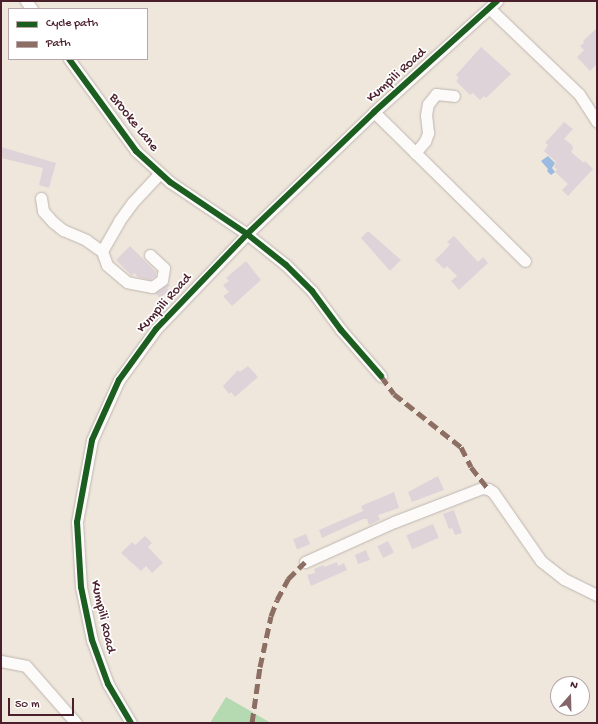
<!DOCTYPE html>
<html>
<head>
<meta charset="utf-8">
<style>
  body { margin:0 }
  #map { position:relative; width:598px; height:724px; overflow:hidden; background:#efe7dc; font-family:"Gochi Hand",sans-serif }
  div>[style] { position:absolute }
  .green>* { inset:0; background:#b5dab1 }
  .water>* { inset:0; background:#9bbae0 }
  .building>* { inset:0; background:#dfd3da; transform-origin:0 0 }
  .roads { filter:drop-shadow(0 0 1px #beb5af) drop-shadow(0 0 1px #beb5af) }
  .minor>* { height:11px; margin:-5.5px; padding:0 5.5px; transform-origin:5.5px; border-radius:5.5px; background:#fdfbfa }
  .quiet>* { height:5px; margin-top:-2.5px; transform-origin:0; background:repeating-linear-gradient(90deg,#8d6e63 0 10px,transparent 0 15px) }
  .cycleway>* { height:6px; margin:-3px; padding:0 3px; transform-origin:3px; border-radius:3px; background:#1b5e20 }
  span { translate:-50% -50%; white-space:nowrap; text-align:center; line-height:1.15; -webkit-text-stroke:3.5px #fff; paint-order:stroke }
  .street-label { font-size:14px; color:#4a1f2b }
  .frame { position:absolute; inset:0; border:2px solid #4a1f2b; pointer-events:none }
  .legend { position:absolute; left:8px; top:8px; width:140px; height:52px; box-sizing:border-box; background:#fff; border:1px solid #b7a5aa; margin:0; padding:5px 7px; list-style:none; font-size:12px; color:#4a1f2b }
  .legend li { display:flex; align-items:center; gap:8px; height:20px }
  .legend b { width:20px; border:1px solid #b7a5aa }
  .north { position:absolute; left:550px; top:676px; width:40px; height:40px; box-sizing:border-box; background:#fff; border:1px solid #b7a5aa; border-radius:50%; rotate:20deg; font-size:11px; font-weight:700; line-height:16px; text-align:center; color:#4a1f2b }
  .north::after { content:''; display:block; margin:auto; width:14px; height:18px; background:#846569; clip-path:polygon(50% 0,100% 100%,50% 72%,0 100%) }
  .scale { position:absolute; left:8px; top:698px; width:66px; height:18px; box-sizing:border-box; border:2px solid #4a1f2b; border-top:0; padding-left:5px; font-size:12px; line-height:14px; white-space:nowrap; color:#4a1f2b; -webkit-text-stroke:3px #fff; paint-order:stroke }
</style>
</head>
<body>
<div id="map">
  <div class="green">
    <i style="clip-path:polygon(226px 697px,271px 723px,210px 723px)"></i>
  </div>
  <div class="water">
    <i style="clip-path:polygon(548px 156px,555px 163px,552px 168px,555px 172px,551px 175px,547px 171px,548px 169px,541px 161px)"></i>
  </div>
  <div class="building">
    <i style="clip-path:polygon(597px 28px,597px 64px,590px 71px,577px 57px,584px 50px,580px 46px,584px 43px,583px 41px)"></i>
    <i style="clip-path:polygon(481px 47px,511px 74px,486px 98px,484px 96px,480px 100px,473px 93px,470px 95px,456px 81px,459px 78px,456px 75px)"></i>
    <i style="clip-path:polygon(564px 122px,573px 129px,564px 139px,572px 145px,573px 149px,571px 152px,584px 163px,585px 161px,593px 169px,568px 196px,562px 190px,568px 184px,555px 172px,557px 169px,554px 167px,556px 162px,544px 151px,548px 145px,545px 143px)"></i>
    <i style="clip-path:polygon(1px 147px,56px 163px,49px 188px,39px 185px,43px 168px,1px 158px)"></i>
    <i style="clip-path:polygon(368px 231px,401px 260px,390px 271px,361px 238px)"></i>
    <i style="clip-path:polygon(454px 236px,478px 262px,483px 257px,488px 263px,459px 290px,451px 281px,457px 276px,447px 266px,444px 269px,435px 260px,447px 248px,450px 244px,447px 242px)"></i>
    <i style="clip-path:polygon(130px 246px,156px 272px,156px 276px,150px 280px,138px 277px,134px 273px,132px 276px,116px 260px)"></i>
    <i style="clip-path:polygon(246px 261px,261px 280px,232px 306px,223px 296px,229px 292px,223px 285px,229px 281px,226px 278px)"></i>
    <i style="clip-path:polygon(168px 284px,170px 285px,167px 288px,169px 290px,160px 298px,155px 293px)"></i>
    <i style="clip-path:polygon(248px 366px,258px 377px,235px 397px,231px 392px,229px 394px,223px 386px,238px 370px,240px 372px)"></i>
    <i style="clip-path:polygon(438px 476px,444px 490px,412px 502px,408px 492px)"></i>
    <i style="clip-path:polygon(394px 492px,399px 508px,378px 515px,380px 520px,369px 525px,367px 519px,363px 519px,322px 538px,319px 530px,363px 511px,361px 506px)"></i>
    <i style="clip-path:polygon(454px 510px,462px 533px,455px 535px,452px 528px,449px 529px,443px 514px)"></i>
    <i style="left:433px;top:524px;width:15px;height:29px;rotate:67deg"></i>
    <i style="left:306px;top:534px;width:11px;height:14px;rotate:68deg"></i>
    <i style="clip-path:polygon(145px 536px,152px 543px,148px 547px,163px 563px,152px 573px,146px 566px,141px 571px,121px 553px,132px 542px,135px 545px)"></i>
    <i style="left:388px;top:541px;width:13px;height:12px;rotate:63deg"></i>
    <i style="clip-path:polygon(366px 550px,370px 560px,358px 564px,355px 555px)"></i>
    <i style="clip-path:polygon(337px 562px,338px 566px,344px 563px,347px 570px,311px 586px,307px 575px,315px 573px,314px 569px,324px 565px,324px 567px)"></i>
  </div>
  <div class="roads">
    <div class="minor">
      <i style="left:26px;top:1px;width:10px;rotate:53deg"></i>
      <i style="left:489px;top:8px;width:124px;rotate:43.7deg"></i>
      <i style="left:579px;top:94px;width:33px;rotate:57deg"></i>
      <i style="left:69px;top:59px;width:114px;rotate:53.9deg"></i>
      <i style="left:136px;top:151px;width:46px;rotate:42.4deg"></i>
      <i style="left:170px;top:182px;width:93px;rotate:34deg"></i>
      <i style="left:247px;top:234px;width:50px;rotate:38.5deg"></i>
      <i style="left:286px;top:265px;width:37px;rotate:45deg"></i>
      <i style="left:312px;top:291px;width:49px;rotate:53.4deg"></i>
      <i style="left:341px;top:330px;width:61px;rotate:49deg"></i>
      <i style="left:374px;top:112px;width:212px;rotate:44.6deg"></i>
      <i style="left:415px;top:153px;width:16px;rotate:-50deg"></i>
      <i style="left:425px;top:141px;width:9px;rotate:-69deg"></i>
      <i style="left:428px;top:133px;width:18px;rotate:-96deg"></i>
      <i style="left:426px;top:115px;width:11px;rotate:-80deg"></i>
      <i style="left:428px;top:104px;width:13px;rotate:-51deg"></i>
      <i style="left:436px;top:94px;width:18px;rotate:6deg"></i>
      <i style="left:41px;top:198px;width:13px;rotate:81deg"></i>
      <i style="left:43px;top:211px;width:15px;rotate:48deg"></i>
      <i style="left:53px;top:222px;width:13px;rotate:39deg"></i>
      <i style="left:63px;top:230px;width:25px;rotate:23deg"></i>
      <i style="left:86px;top:240px;width:19px;rotate:35deg"></i>
      <i style="left:150px;top:255px;width:19px;rotate:43deg"></i>
      <i style="left:164px;top:268px;width:12px;rotate:99deg"></i>
      <i style="left:162px;top:280px;width:12px;rotate:145deg"></i>
      <i style="left:152px;top:287px;width:25px;rotate:-169deg"></i>
      <i style="left:127px;top:282px;width:26px;rotate:-140deg"></i>
      <i style="left:107px;top:265px;width:15px;rotate:-110deg"></i>
      <i style="left:102px;top:251px;width:34px;rotate:-60deg"></i>
      <i style="left:119px;top:221px;width:22px;rotate:-54deg"></i>
      <i style="left:132px;top:203px;width:41px;rotate:-47deg"></i>
      <i style="left:305px;top:562px;width:98px;rotate:-24.2deg"></i>
      <i style="left:394px;top:522px;width:94px;rotate:-21.1deg"></i>
      <i style="left:482px;top:488px;width:6px;rotate:9deg"></i>
      <i style="left:488px;top:489px;width:6px;rotate:31deg"></i>
      <i style="left:493px;top:492px;width:84px;rotate:55.2deg"></i>
      <i style="left:541px;top:561px;width:29px;rotate:38deg"></i>
      <i style="left:564px;top:579px;width:37px;rotate:26deg"></i>
      <i style="left:1px;top:661px;width:25px;rotate:11deg"></i>
      <i style="left:26px;top:666px;width:76px;rotate:48.7deg"></i>
      <i style="left:131px;top:723px;width:45px;rotate:-120.5deg"></i>
      <i style="left:108px;top:684px;width:47px;rotate:-110deg"></i>
      <i style="left:92px;top:640px;width:54px;rotate:-101.7deg"></i>
      <i style="left:81px;top:587px;width:65px;rotate:-93.5deg"></i>
      <i style="left:77px;top:522px;width:83px;rotate:-79.6deg"></i>
      <i style="left:92px;top:440px;width:66px;rotate:-65.8deg"></i>
      <i style="left:119px;top:380px;width:63px;rotate:-54deg"></i>
      <i style="left:156px;top:329px;width:132px;rotate:-46.2deg"></i>
      <i style="left:247px;top:234px;width:176px;rotate:-43.8deg"></i>
      <i style="left:374px;top:112px;width:166px;rotate:-42.1deg"></i>
    </div>
  </div>
  <div class="quiet">
    <i style="left:381px;top:376px;width:22px;rotate:54deg"></i>
    <i style="left:394px;top:394px;width:85px;rotate:38.3deg"></i>
    <i style="left:461px;top:447px;width:22px;rotate:63deg"></i>
    <i style="left:471px;top:467px;width:28px;rotate:52deg"></i>
    <i style="left:252px;top:723px;width:57px;rotate:-81.9deg"></i>
    <i style="left:260px;top:667px;width:52px;rotate:-77.8deg"></i>
    <i style="left:271px;top:616px;width:17px;rotate:-69deg"></i>
    <i style="left:277px;top:600px;width:24px;rotate:-62deg"></i>
    <i style="left:288px;top:579px;width:24px;rotate:-45deg"></i>
  </div>
  <div class="cycleway">
    <i style="left:69px;top:59px;width:114px;rotate:53.9deg"></i>
    <i style="left:136px;top:151px;width:46px;rotate:42.4deg"></i>
    <i style="left:170px;top:182px;width:93px;rotate:34deg"></i>
    <i style="left:247px;top:234px;width:50px;rotate:38.5deg"></i>
    <i style="left:286px;top:265px;width:37px;rotate:45deg"></i>
    <i style="left:312px;top:291px;width:49px;rotate:53.4deg"></i>
    <i style="left:341px;top:330px;width:61px;rotate:49deg"></i>
    <i style="left:131px;top:723px;width:45px;rotate:-120.5deg"></i>
    <i style="left:108px;top:684px;width:47px;rotate:-110deg"></i>
    <i style="left:92px;top:640px;width:54px;rotate:-101.7deg"></i>
    <i style="left:81px;top:587px;width:65px;rotate:-93.5deg"></i>
    <i style="left:77px;top:522px;width:83px;rotate:-79.6deg"></i>
    <i style="left:92px;top:440px;width:66px;rotate:-65.8deg"></i>
    <i style="left:119px;top:380px;width:63px;rotate:-54deg"></i>
    <i style="left:156px;top:329px;width:132px;rotate:-46.2deg"></i>
    <i style="left:247px;top:234px;width:176px;rotate:-43.8deg"></i>
    <i style="left:374px;top:112px;width:166px;rotate:-42.1deg"></i>
  </div>
  <div class="street-label">
    <span style="left:397px;top:76px;rotate:-42deg">Kumpili Road</span>
    <span style="left:133px;top:123px;rotate:51deg">Brooke Lane</span>
    <span style="left:165px;top:304px;rotate:-48deg">Kumpili Road</span>
    <span style="left:102px;top:617px;rotate:77deg">Kumpili Road</span>
  </div>
  <div class="frame"></div>
  <ul class="legend">
  <li><b style="height:5px;background:#1b5e20"></b>Cycle path</li>
  <li><b style="height:5px;background:#8d6e63"></b>Path</li>
  </ul>
  <div class="north">N</div>
  <div class="scale">50 m</div>
</div>
</body>
</html>
